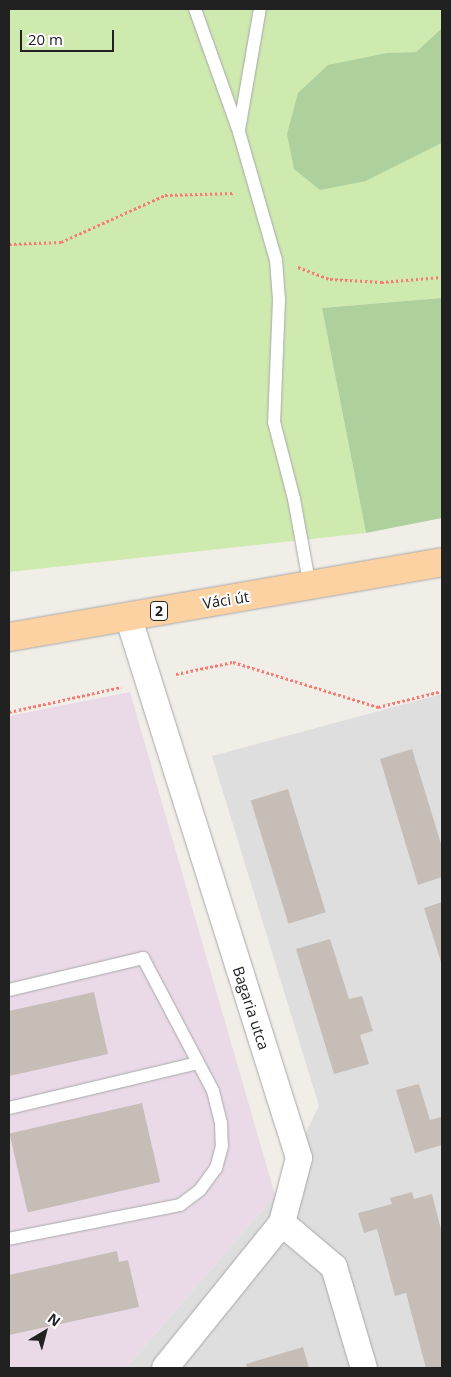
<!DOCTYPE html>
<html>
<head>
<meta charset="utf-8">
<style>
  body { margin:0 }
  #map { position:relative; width:451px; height:1377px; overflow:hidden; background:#f1eee8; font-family:"Open Sans",sans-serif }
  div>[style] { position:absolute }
  .residential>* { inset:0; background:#dfdede }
  .industrial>* { inset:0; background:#eadae8 }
  .grass>* { inset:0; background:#ceeaaf }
  .forest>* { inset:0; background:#aed09d }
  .building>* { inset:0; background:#c6bdb7; transform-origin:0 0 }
  .path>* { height:3px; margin-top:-1.5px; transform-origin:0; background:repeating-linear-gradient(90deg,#f97a71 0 2.5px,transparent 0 5px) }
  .roads { filter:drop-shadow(0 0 1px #a8a8a8) drop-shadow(0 0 1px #a8a8a8) }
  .lane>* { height:12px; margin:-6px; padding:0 6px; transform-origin:6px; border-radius:6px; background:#fff }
  .street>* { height:26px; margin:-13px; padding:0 13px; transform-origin:13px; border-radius:13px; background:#fff }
  .primary>* { height:28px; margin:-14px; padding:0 14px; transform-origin:14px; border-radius:14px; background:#fcd2a2 }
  span { translate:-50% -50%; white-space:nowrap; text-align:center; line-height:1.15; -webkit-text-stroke:4px #fff; paint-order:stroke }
  .shield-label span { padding:1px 4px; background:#fff; border:1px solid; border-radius:4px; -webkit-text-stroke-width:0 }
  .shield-label { font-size:14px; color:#212121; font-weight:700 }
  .street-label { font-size:15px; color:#212121 }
  .frame { position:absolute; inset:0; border:10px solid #212121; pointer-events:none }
  .north { position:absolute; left:20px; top:1307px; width:50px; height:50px; -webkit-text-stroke:4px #fff; paint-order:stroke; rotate:37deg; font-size:14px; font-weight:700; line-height:20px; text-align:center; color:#212121 }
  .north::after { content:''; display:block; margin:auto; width:18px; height:22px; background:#212121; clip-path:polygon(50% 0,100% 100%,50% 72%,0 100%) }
  .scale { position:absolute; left:20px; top:30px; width:94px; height:22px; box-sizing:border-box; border:2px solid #212121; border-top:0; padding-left:6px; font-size:15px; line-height:18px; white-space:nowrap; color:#212121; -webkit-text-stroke:4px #fff; paint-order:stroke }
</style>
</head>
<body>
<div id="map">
  <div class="residential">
    <i style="clip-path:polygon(442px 694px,442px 1368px,126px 1368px,275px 1195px,319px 1106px,212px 756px)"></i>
  </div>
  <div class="industrial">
    <i style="clip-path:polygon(130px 692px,275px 1195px,126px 1368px,9px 1368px,9px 716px)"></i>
  </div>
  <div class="grass">
    <i style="clip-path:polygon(9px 9px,442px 9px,442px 28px,416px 52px,387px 53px,366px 181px,442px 143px,442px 298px,322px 308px,366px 533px,9px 572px)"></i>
  </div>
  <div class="forest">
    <i style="clip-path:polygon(442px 28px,442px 143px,366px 181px,320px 190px,294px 169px,287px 134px,298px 93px,328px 65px,387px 53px,416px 52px)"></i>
    <i style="clip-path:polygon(442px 298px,442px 518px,366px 533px,322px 308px)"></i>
  </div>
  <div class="building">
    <i style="clip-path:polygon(412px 749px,442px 847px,442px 877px,418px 885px,380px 759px)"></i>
    <i style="left:288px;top:789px;width:129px;height:39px;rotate:73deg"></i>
    <i style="clip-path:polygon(442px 902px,442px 965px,424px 908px)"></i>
    <i style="clip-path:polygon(330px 939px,349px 999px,362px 996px,373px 1031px,360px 1035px,369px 1064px,334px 1074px,296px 949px)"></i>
    <i style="clip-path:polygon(94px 992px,108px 1054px,9px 1076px,9px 1011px)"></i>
    <i style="clip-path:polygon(419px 1084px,430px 1120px,441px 1117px,442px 1145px,415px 1153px,396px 1090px)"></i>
    <i style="left:142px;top:1103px;width:81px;height:136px;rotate:77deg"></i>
    <i style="clip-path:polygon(412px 1192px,414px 1199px,432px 1194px,442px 1233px,442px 1368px,426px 1368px,406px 1293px,395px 1296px,377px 1229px,364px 1233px,358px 1213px,392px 1204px,390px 1198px)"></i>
    <i style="clip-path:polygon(117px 1251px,119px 1262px,128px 1260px,139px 1307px,9px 1335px,9px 1275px)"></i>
    <i style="clip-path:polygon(303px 1347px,309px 1368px,247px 1368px,246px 1364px)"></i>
  </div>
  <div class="path">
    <i style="left:9px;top:244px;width:52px;rotate:-2.2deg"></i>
    <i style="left:61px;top:242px;width:114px;rotate:-24.3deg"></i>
    <i style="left:165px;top:195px;width:69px;rotate:-1.7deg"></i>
    <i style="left:298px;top:267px;width:34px;rotate:21deg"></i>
    <i style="left:330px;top:279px;width:51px;rotate:3.4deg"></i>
    <i style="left:381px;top:282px;width:61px;rotate:-4.7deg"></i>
    <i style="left:176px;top:674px;width:58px;rotate:-11.9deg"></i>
    <i style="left:233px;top:662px;width:152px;rotate:17.2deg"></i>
    <i style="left:378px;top:707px;width:66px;rotate:-14deg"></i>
    <i style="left:9px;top:712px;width:115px;rotate:-12.6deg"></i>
  </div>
  <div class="roads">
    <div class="lane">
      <i style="left:195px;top:9px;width:131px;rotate:70.3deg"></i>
      <i style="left:239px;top:132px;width:133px;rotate:73.9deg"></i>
      <i style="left:276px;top:260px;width:40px;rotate:85.7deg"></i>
      <i style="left:279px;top:300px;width:122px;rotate:92.3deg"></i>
      <i style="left:274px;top:422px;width:80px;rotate:75.4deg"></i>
      <i style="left:294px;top:499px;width:89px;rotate:79.7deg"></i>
      <i style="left:239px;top:130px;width:123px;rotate:-80.2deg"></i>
      <i style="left:9px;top:990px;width:138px;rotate:-13.4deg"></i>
      <i style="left:143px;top:958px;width:150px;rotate:62.2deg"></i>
      <i style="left:213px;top:1091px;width:33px;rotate:76deg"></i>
      <i style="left:221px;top:1123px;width:23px;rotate:88deg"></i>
      <i style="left:222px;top:1146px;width:23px;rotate:105deg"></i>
      <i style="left:216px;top:1168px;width:27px;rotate:126deg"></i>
      <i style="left:200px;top:1190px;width:25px;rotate:143deg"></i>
      <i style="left:180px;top:1205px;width:174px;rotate:168.8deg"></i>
      <i style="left:9px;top:1108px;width:194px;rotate:-13.4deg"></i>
    </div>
    <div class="street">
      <i style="left:128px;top:616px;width:568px;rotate:72.49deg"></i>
      <i style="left:299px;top:1158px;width:67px;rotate:104.7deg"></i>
      <i style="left:282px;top:1223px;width:186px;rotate:128.9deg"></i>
      <i style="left:282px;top:1223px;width:68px;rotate:40.2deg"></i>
      <i style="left:334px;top:1267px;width:105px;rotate:73.5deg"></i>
    </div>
    <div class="primary">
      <i style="left:9px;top:637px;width:439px;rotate:-9.8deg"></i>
    </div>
  </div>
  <div class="shield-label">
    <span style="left:159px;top:611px">2</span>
  </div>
  <div class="street-label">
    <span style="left:226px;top:600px;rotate:-9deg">Váci út</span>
    <span style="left:251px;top:1008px;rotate:72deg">Bagaria utca</span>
  </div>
  <div class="frame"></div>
  <div class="north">N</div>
  <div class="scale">20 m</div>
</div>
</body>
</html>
